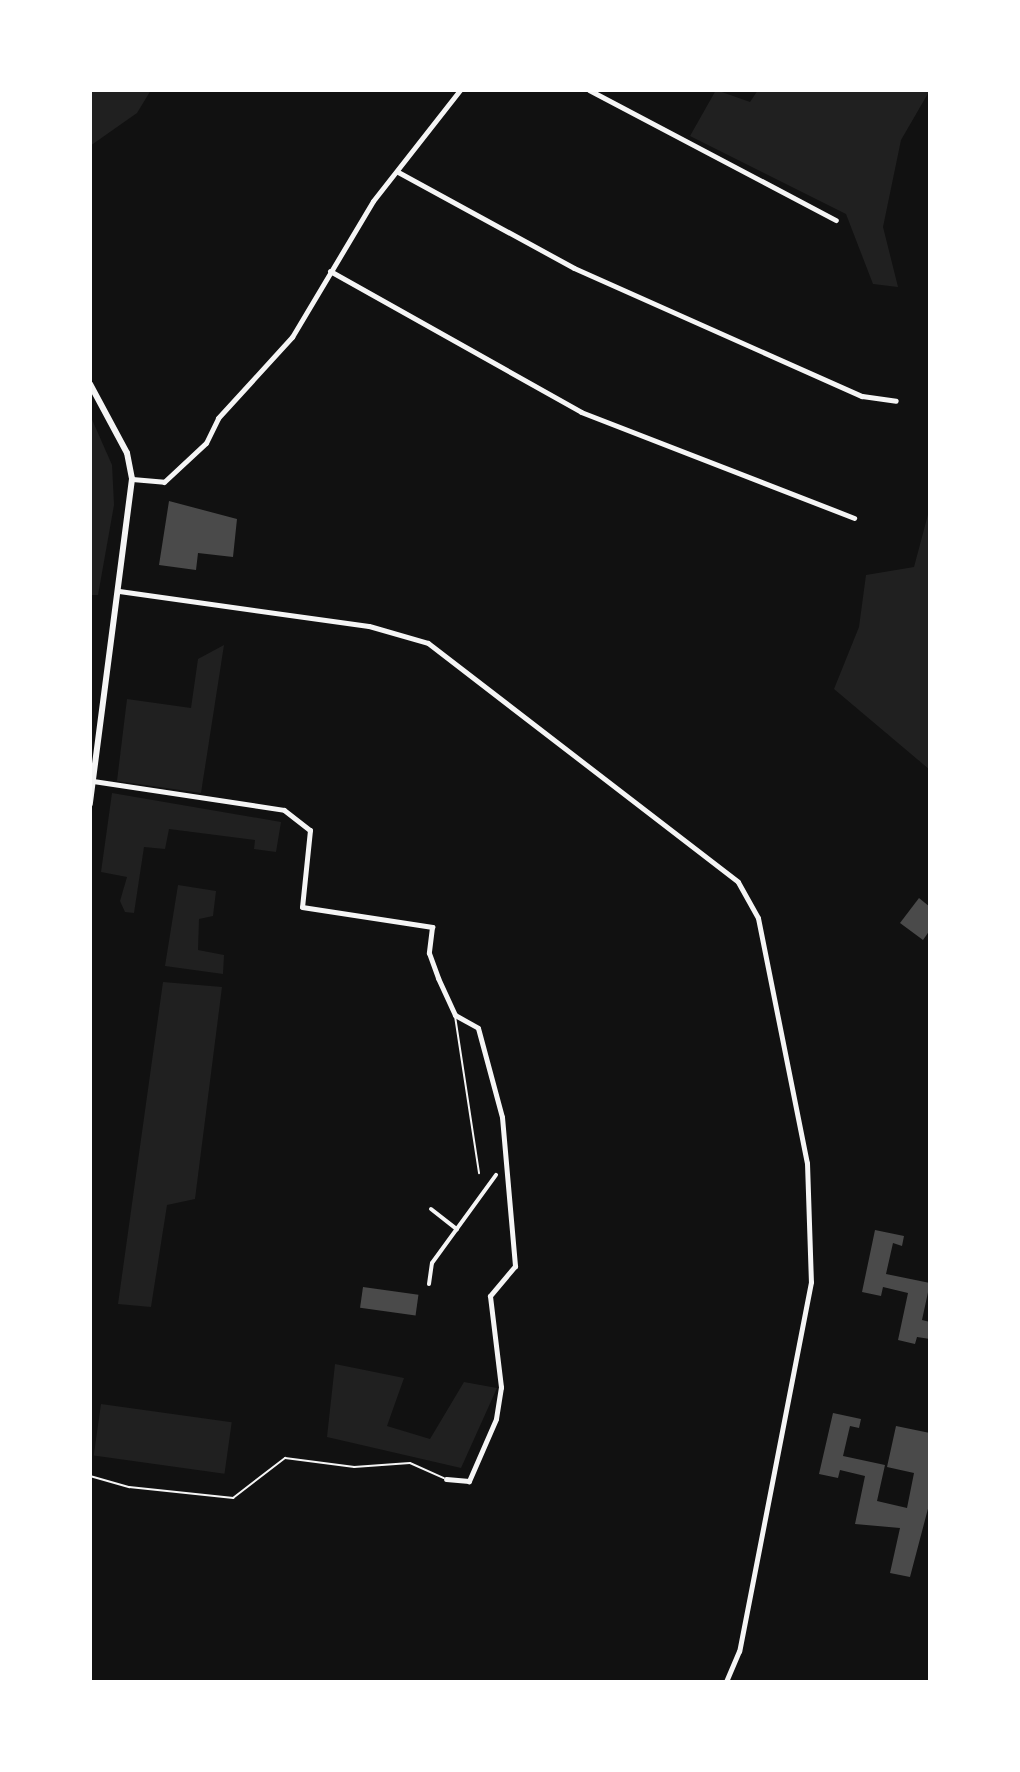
<!DOCTYPE html>
<html>
<head>
<meta charset="utf-8">
<style>
  body { margin:0 }
  #map { position:relative; width:1020px; height:1772px; overflow:hidden; background:#111; font-family:"PT Sans Narrow",sans-serif }
  div>[style] { position:absolute }
  .green>* { inset:0; background:#202020; transform-origin:0 0 }
  .building>* { inset:0; background:#4a4a4a; transform-origin:0 0 }
  .service>* { height:2px; margin:-1px; padding:0 1px; transform-origin:1px; border-radius:1px; background:#f5f5f5 }
  .pedestrian>* { height:4px; margin:-2px; padding:0 2px; transform-origin:2px; border-radius:2px; background:#f5f5f5 }
  .minor>* { height:5px; margin:-2.5px; padding:0 2.5px; transform-origin:2.5px; border-radius:2.5px; background:#f5f5f5 }
  .tertiary>* { height:6px; margin:-3px; padding:0 3px; transform-origin:3px; border-radius:3px; background:#f5f5f5 }
  span { translate:-50% -50%; white-space:nowrap; text-align:center; line-height:1.15; -webkit-text-stroke:8px #fff; paint-order:stroke }
  .frame { position:absolute; inset:0; border:92px solid #fff; pointer-events:none }
</style>
</head>
<body>
<div id="map">
  <div class="green">
    <i style="clip-path:polygon(90px 90px,151px 90px,137px 113px,90px 146px)"></i>
    <i style="clip-path:polygon(716px 90px,750px 102px,758px 90px,930px 90px,901px 140px,883px 227px,898px 287px,873px 284px,846px 214px,690px 136px)"></i>
    <i style="clip-path:polygon(90px 415px,112px 465px,114px 505px,98px 595px,90px 595px)"></i>
    <i style="clip-path:polygon(930px 507px,930px 770px,834px 689px,859px 627px,866px 575px,914px 567px)"></i>
    <i style="clip-path:polygon(224px 645px,201px 793px,117px 781px,127px 699px,191px 708px,198px 659px)"></i>
    <i style="clip-path:polygon(112px 793px,281px 822px,276px 852px,254px 849px,255px 840px,169px 829px,165px 849px,144px 847px,134px 913px,125px 912px,120px 901px,127px 877px,101px 872px)"></i>
    <i style="clip-path:polygon(178px 885px,216px 891px,213px 916px,199px 919px,198px 950px,224px 955px,223px 974px,165px 966px)"></i>
    <i style="clip-path:polygon(163px 982px,222px 987px,195px 1199px,167px 1205px,151px 1307px,118px 1304px)"></i>
    <i style="clip-path:polygon(335px 1364px,404px 1378px,387px 1426px,430px 1439px,464px 1382px,497px 1388px,461px 1468px,327px 1437px)"></i>
    <i style="left:101px;top:1404px;width:132px;height:52px;rotate:8deg"></i>
  </div>
  <div class="building">
    <i style="clip-path:polygon(169px 501px,237px 519px,233px 557px,198px 553px,196px 570px,159px 565px)"></i>
    <i style="clip-path:polygon(919px 898px,930px 907px,930px 930px,923px 940px,900px 923px)"></i>
    <i style="clip-path:polygon(875px 1230px,904px 1236px,902px 1246px,893px 1243px,886px 1274px,930px 1283px,922px 1320px,930px 1322px,930px 1339px,917px 1337px,915px 1344px,898px 1340px,908px 1293px,883px 1287px,881px 1296px,862px 1292px)"></i>
    <i style="left:363px;top:1287px;width:56px;height:21px;rotate:8deg"></i>
    <i style="clip-path:polygon(833px 1413px,861px 1419px,859px 1428px,850px 1426px,843px 1456px,885px 1465px,877px 1501px,907px 1508px,914px 1473px,887px 1467px,896px 1426px,930px 1433px,930px 1501px,910px 1577px,890px 1573px,900px 1528px,855px 1524px,865px 1476px,840px 1470px,838px 1478px,819px 1474px)"></i>
  </div>
  <div class="service">
    <i style="left:455px;top:1016px;width:159px;rotate:81.3deg"></i>
    <i style="left:90px;top:1476px;width:41px;rotate:15.8deg"></i>
    <i style="left:129px;top:1487px;width:105px;rotate:6deg"></i>
    <i style="left:233px;top:1498px;width:66px;rotate:-37.6deg"></i>
    <i style="left:285px;top:1458px;width:70px;rotate:7.4deg"></i>
    <i style="left:354px;top:1467px;width:56px;rotate:-4.1deg"></i>
    <i style="left:410px;top:1463px;width:37px;rotate:24deg"></i>
  </div>
  <div class="pedestrian">
    <i style="left:431px;top:1209px;width:33px;rotate:38deg"></i>
    <i style="left:429px;top:1284px;width:21px;rotate:-82deg"></i>
    <i style="left:432px;top:1263px;width:109px;rotate:-54deg"></i>
  </div>
  <div class="minor">
    <i style="left:589px;top:90px;width:279px;rotate:27.8deg"></i>
    <i style="left:398px;top:172px;width:200px;rotate:28.6deg"></i>
    <i style="left:574px;top:268px;width:315px;rotate:24deg"></i>
    <i style="left:862px;top:396px;width:34px;rotate:8deg"></i>
    <i style="left:330px;top:271px;width:288px;rotate:29.3deg"></i>
    <i style="left:581px;top:412px;width:293px;rotate:21.2deg"></i>
    <i style="left:132px;top:479px;width:32px;rotate:5deg"></i>
    <i style="left:164px;top:482px;width:57px;rotate:-42.9deg"></i>
    <i style="left:206px;top:443px;width:28px;rotate:-64deg"></i>
    <i style="left:218px;top:418px;width:110px;rotate:-47.6deg"></i>
    <i style="left:292px;top:337px;width:158px;rotate:-59.2deg"></i>
    <i style="left:373px;top:201px;width:141px;rotate:-51.9deg"></i>
    <i style="left:119px;top:591px;width:252px;rotate:8deg"></i>
    <i style="left:369px;top:626px;width:61px;rotate:16.1deg"></i>
    <i style="left:428px;top:643px;width:391px;rotate:37.6deg"></i>
    <i style="left:738px;top:882px;width:41px;rotate:60.9deg"></i>
    <i style="left:758px;top:918px;width:250px;rotate:78.7deg"></i>
    <i style="left:807px;top:1163px;width:119px;rotate:88.1deg"></i>
    <i style="left:811px;top:1282px;width:376px;rotate:101deg"></i>
    <i style="left:739px;top:1651px;width:34px;rotate:113deg"></i>
    <i style="left:93px;top:781px;width:193px;rotate:8.6deg"></i>
    <i style="left:284px;top:810px;width:33px;rotate:38deg"></i>
    <i style="left:310px;top:830px;width:77px;rotate:95.9deg"></i>
    <i style="left:302px;top:907px;width:132px;rotate:8.7deg"></i>
    <i style="left:432px;top:927px;width:26px;rotate:97deg"></i>
    <i style="left:429px;top:953px;width:27px;rotate:70deg"></i>
    <i style="left:438px;top:978px;width:41px;rotate:65.3deg"></i>
    <i style="left:455px;top:1015px;width:26px;rotate:29deg"></i>
    <i style="left:478px;top:1028px;width:92px;rotate:74.9deg"></i>
    <i style="left:502px;top:1117px;width:150px;rotate:85deg"></i>
    <i style="left:515px;top:1266px;width:39px;rotate:130deg"></i>
    <i style="left:490px;top:1296px;width:92px;rotate:83.1deg"></i>
    <i style="left:501px;top:1387px;width:32px;rotate:99deg"></i>
    <i style="left:496px;top:1419px;width:68px;rotate:113.5deg"></i>
    <i style="left:469px;top:1481px;width:23px;rotate:-175deg"></i>
  </div>
  <div class="tertiary">
    <i style="left:90px;top:384px;width:78px;rotate:61.8deg"></i>
    <i style="left:127px;top:453px;width:26px;rotate:79deg"></i>
    <i style="left:132px;top:479px;width:328px;rotate:97.4deg"></i>
  </div>
  <div class="frame"></div>
</div>
</body>
</html>
